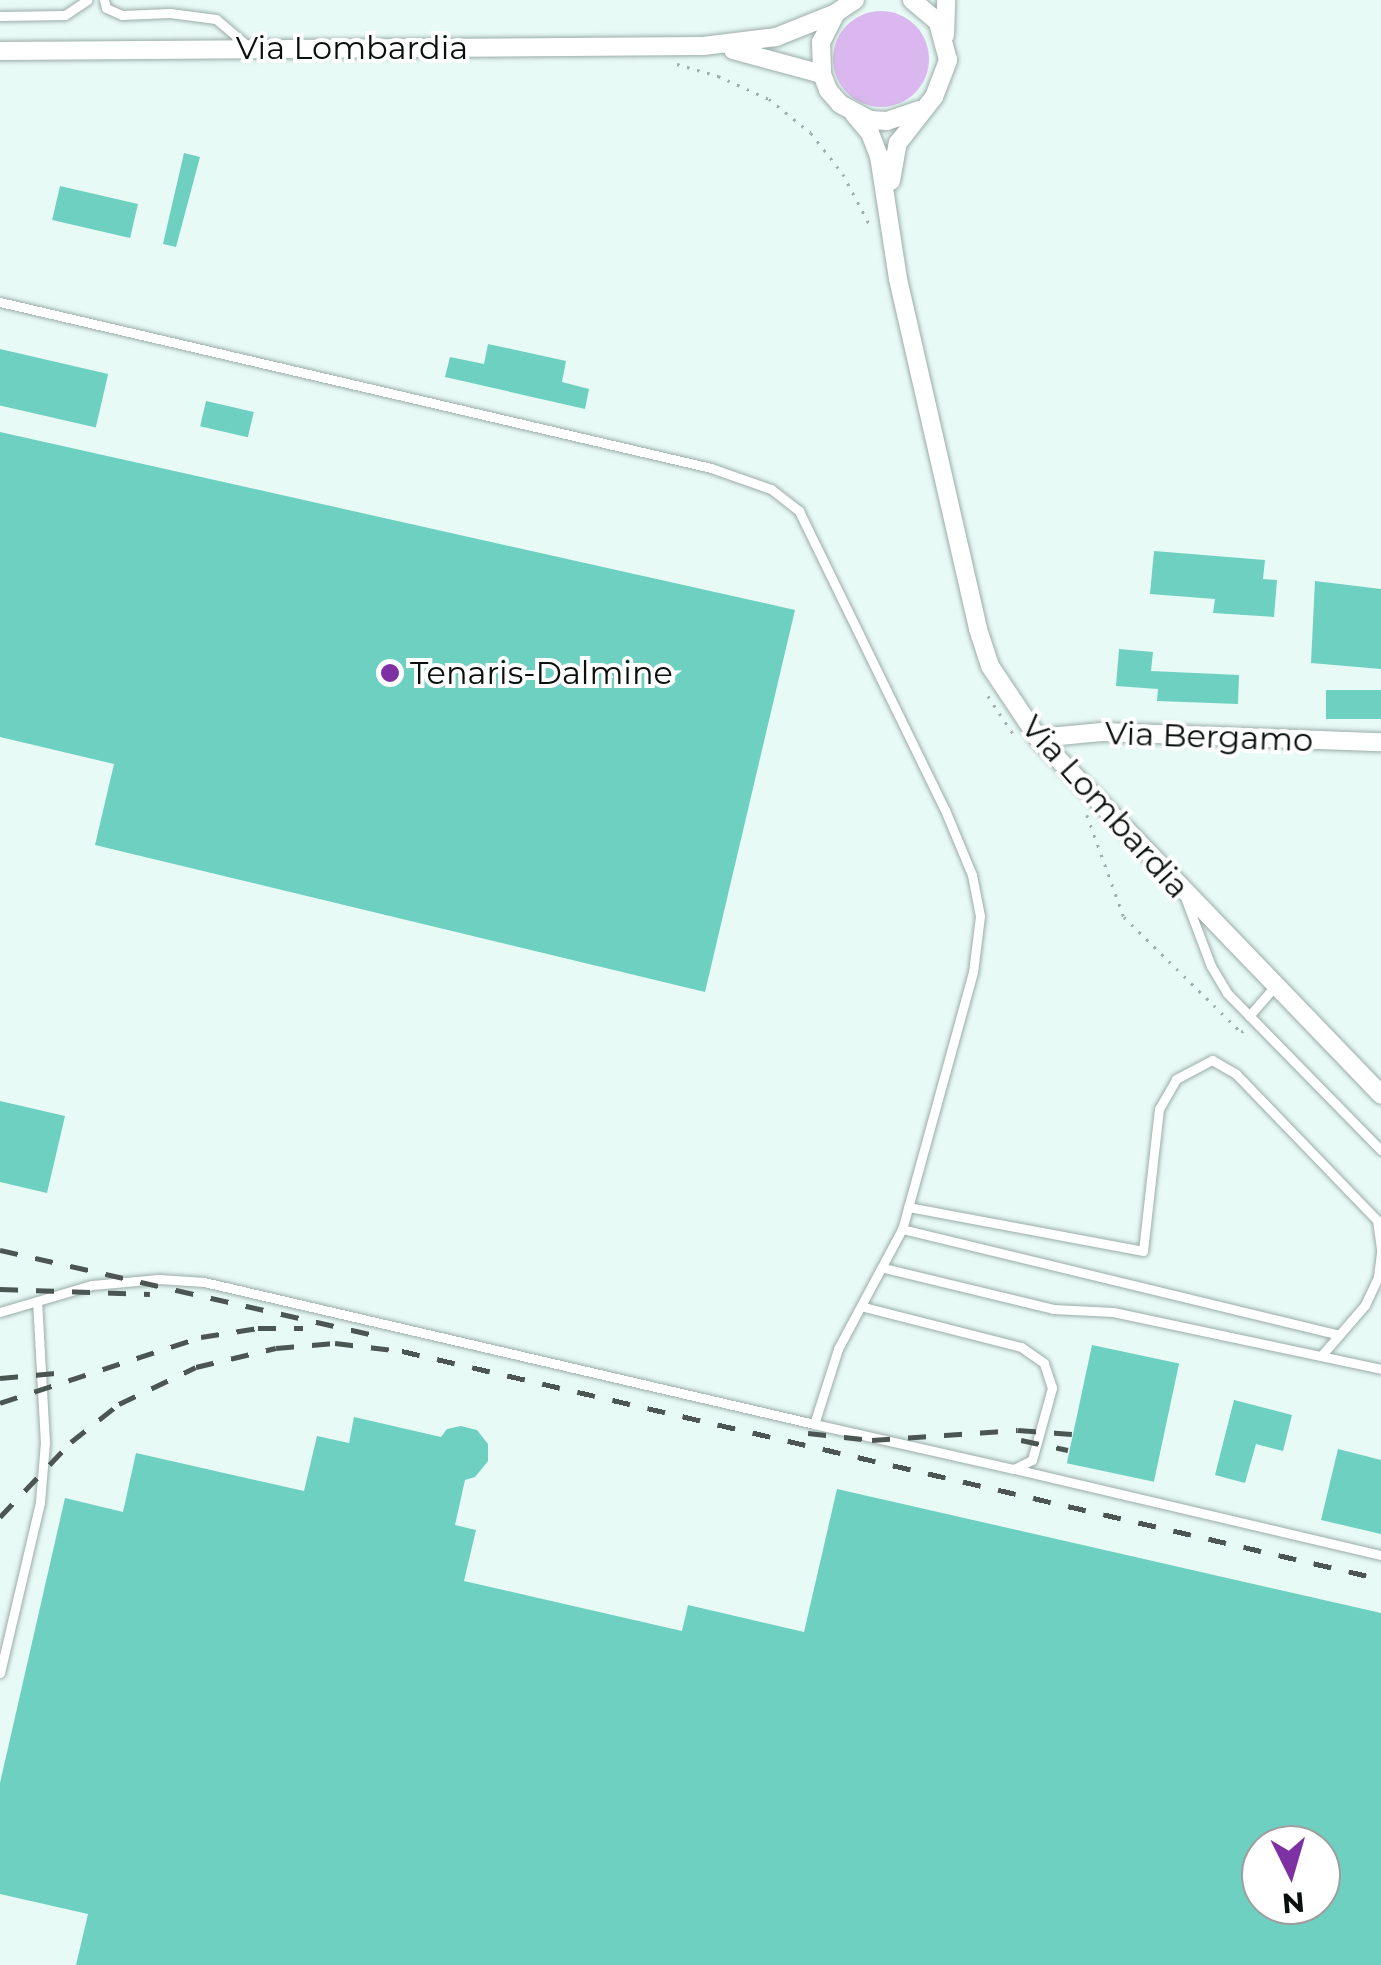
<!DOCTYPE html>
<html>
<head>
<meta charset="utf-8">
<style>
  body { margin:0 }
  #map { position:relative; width:1381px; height:1965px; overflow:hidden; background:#e8faf6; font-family:Montserrat,sans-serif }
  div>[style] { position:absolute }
  .green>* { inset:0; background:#dab8ef }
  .round { border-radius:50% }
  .building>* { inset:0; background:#6dd0c1; transform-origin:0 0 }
  .path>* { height:2.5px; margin-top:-1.25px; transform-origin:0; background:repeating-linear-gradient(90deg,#a1afac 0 2.5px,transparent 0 10.5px) }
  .roads { filter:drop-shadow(0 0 2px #9baca8) drop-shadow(0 0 2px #9baca8) }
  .service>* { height:9px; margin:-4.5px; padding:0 4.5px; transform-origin:4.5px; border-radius:4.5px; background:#fff }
  .minor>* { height:18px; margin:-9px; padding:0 9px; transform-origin:9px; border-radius:9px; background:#fff }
  .rail>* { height:5px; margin-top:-2.5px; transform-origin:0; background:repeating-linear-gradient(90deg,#4b5552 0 18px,transparent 0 36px) }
  .dots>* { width:28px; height:28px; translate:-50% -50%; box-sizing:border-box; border:5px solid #fff; border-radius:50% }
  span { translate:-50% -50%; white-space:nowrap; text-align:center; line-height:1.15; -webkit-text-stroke:8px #fff; paint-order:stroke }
  .street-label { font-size:32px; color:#0a100e }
  .poi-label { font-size:32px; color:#0a100e }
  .left { translate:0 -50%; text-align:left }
  .north { position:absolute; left:1241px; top:1825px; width:100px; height:100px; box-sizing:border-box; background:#fff; border:2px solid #9d9f9f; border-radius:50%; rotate:175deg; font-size:28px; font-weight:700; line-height:40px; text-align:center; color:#0a100e }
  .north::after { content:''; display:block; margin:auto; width:35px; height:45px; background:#7e31a3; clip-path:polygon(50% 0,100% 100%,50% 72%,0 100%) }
</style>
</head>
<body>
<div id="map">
  <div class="green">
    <i class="round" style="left:833px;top:11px;width:96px;height:96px"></i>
  </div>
  <div class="building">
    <i style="clip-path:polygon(184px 153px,200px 157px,176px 247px,163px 244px)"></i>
    <i style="left:60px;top:186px;width:80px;height:35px;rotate:13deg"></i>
    <i style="clip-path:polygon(488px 344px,566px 361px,562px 382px,589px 389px,585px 409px,445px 377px,450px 357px,484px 364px)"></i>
    <i style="left:0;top:349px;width:111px;height:55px;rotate:13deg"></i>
    <i style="left:206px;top:401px;width:49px;height:26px;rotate:13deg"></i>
    <i style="clip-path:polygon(0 432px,795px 610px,705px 992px,95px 845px,114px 764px,0 737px)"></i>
    <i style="clip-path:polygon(1154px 551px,1265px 560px,1263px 579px,1277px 580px,1274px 617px,1213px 613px,1215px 599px,1150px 594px)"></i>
    <i style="clip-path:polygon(1315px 581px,1381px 589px,1381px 669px,1311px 663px)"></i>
    <i style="clip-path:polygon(1119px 649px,1153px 652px,1151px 671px,1239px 675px,1238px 704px,1157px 701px,1158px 689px,1116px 686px)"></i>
    <i style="left:1326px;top:690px;width:55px;height:29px"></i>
    <i style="clip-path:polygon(0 1101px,65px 1116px,47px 1193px,0 1182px)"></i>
    <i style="left:1092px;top:1345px;width:89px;height:121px;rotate:12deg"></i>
    <i style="clip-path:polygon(1234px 1400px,1292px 1415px,1283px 1451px,1256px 1444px,1245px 1483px,1215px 1475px)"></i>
    <i style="clip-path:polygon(evenodd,354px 1417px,441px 1437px,447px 1429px,461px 1426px,477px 1430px,488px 1444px,488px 1461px,475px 1477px,465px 1480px,455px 1525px,476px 1530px,464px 1581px,682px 1631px,688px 1605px,804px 1632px,837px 1489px,1381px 1613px,1381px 1965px,76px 1965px,88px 1914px,0 1894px,0 1783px,65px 1498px,123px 1512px,136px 1453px,304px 1491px,317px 1436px,349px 1443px,354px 1417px,1261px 1845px,1321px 1845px,1321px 1905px,1261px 1905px,1261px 1845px)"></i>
    <i style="clip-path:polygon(1338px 1449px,1381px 1460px,1381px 1534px,1321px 1520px)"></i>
  </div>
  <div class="path">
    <i style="left:677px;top:64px;width:43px;rotate:16.3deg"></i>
    <i style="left:718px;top:76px;width:56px;rotate:24.3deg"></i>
    <i style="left:769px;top:99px;width:54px;rotate:39deg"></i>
    <i style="left:811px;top:133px;width:52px;rotate:52deg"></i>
    <i style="left:843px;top:174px;width:62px;rotate:62.2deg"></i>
    <i style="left:988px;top:696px;width:47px;rotate:56.3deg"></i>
    <i style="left:1087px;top:815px;width:109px;rotate:70.1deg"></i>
    <i style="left:1124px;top:917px;width:164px;rotate:44.5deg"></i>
    <i style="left:1241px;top:1032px;width:4px;rotate:-27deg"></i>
  </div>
  <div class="roads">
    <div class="service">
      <i style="left:104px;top:0;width:8px;rotate:76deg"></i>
      <i style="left:106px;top:8px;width:17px;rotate:24deg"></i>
      <i style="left:122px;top:15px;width:48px;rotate:-2.4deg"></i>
      <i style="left:170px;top:13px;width:46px;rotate:7.4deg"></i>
      <i style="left:216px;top:19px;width:43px;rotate:40.3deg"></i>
      <i style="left:0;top:16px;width:65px;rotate:-0.9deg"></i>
      <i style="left:65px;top:15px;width:27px;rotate:-34deg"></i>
      <i style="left:0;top:302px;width:730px;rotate:13.14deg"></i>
      <i style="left:711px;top:468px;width:64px;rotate:19.3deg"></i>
      <i style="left:771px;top:489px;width:36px;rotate:38deg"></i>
      <i style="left:799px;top:511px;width:333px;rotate:64deg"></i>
      <i style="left:945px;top:810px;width:70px;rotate:67.4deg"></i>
      <i style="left:972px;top:875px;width:42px;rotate:79deg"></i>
      <i style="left:980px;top:916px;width:56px;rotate:97.1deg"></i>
      <i style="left:973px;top:972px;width:267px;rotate:105.4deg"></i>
      <i style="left:902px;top:1229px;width:136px;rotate:118.1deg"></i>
      <i style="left:838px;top:1349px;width:79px;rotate:107.7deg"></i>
      <i style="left:814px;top:1424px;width:205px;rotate:12.7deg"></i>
      <i style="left:1014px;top:1469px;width:20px;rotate:-27deg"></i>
      <i style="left:1032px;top:1460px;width:75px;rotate:-74.5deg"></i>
      <i style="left:1052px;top:1388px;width:26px;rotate:-108deg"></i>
      <i style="left:1044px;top:1363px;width:28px;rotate:-145deg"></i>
      <i style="left:1021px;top:1347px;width:162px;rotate:-165.7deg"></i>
      <i style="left:1186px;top:900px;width:71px;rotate:69.3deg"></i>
      <i style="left:1211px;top:966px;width:31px;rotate:59deg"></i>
      <i style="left:1227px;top:993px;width:220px;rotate:45.6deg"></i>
      <i style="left:1249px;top:1016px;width:38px;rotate:-49deg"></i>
      <i style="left:908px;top:1207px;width:239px;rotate:10.6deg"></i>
      <i style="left:1143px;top:1251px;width:143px;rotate:-83.6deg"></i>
      <i style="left:1159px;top:1109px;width:34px;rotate:-60deg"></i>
      <i style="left:1176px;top:1079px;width:41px;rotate:-27.8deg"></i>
      <i style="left:1212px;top:1060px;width:28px;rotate:30deg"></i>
      <i style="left:1236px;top:1074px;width:203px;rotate:46deg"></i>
      <i style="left:1377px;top:1220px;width:30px;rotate:82deg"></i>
      <i style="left:902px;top:1229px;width:450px;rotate:13.6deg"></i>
      <i style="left:884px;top:1268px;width:174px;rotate:13.6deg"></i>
      <i style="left:1053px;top:1309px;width:60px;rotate:2.9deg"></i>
      <i style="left:1113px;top:1312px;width:274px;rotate:12deg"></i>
      <i style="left:0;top:1312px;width:96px;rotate:-16.4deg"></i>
      <i style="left:92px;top:1285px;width:67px;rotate:-5.1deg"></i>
      <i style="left:159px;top:1279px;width:45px;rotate:3.8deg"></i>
      <i style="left:204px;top:1282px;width:626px;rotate:13.1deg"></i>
      <i style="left:1321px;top:1356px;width:67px;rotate:-49.2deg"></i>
      <i style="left:1365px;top:1305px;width:31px;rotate:-65deg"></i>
      <i style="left:1378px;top:1277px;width:25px;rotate:-83deg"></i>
      <i style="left:1014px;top:1469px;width:377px;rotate:13.2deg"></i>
      <i style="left:0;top:1673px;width:176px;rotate:-76.8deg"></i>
      <i style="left:40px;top:1502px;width:59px;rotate:-85.2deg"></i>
      <i style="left:45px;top:1443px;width:142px;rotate:-93.2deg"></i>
    </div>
    <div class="minor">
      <i style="left:855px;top:0;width:23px;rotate:146deg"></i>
      <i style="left:836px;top:13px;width:33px;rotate:117deg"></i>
      <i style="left:821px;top:42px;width:32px;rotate:88deg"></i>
      <i style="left:822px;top:74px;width:17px;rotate:69deg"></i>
      <i style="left:828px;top:90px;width:18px;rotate:49deg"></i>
      <i style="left:840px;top:104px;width:34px;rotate:28deg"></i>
      <i style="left:870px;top:120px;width:17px;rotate:3deg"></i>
      <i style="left:887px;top:121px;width:34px;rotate:-19deg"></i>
      <i style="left:945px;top:35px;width:35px;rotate:-88deg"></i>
      <i style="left:733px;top:50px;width:92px;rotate:15.1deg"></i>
      <i style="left:0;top:51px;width:703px;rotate:-0.41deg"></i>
      <i style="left:703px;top:46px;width:74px;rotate:-7deg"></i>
      <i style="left:776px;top:37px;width:65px;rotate:-21.8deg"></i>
      <i style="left:854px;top:114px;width:25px;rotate:50deg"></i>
      <i style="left:870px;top:133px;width:25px;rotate:69deg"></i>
      <i style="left:879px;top:156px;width:124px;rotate:81.2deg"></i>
      <i style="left:898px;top:279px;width:359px;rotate:77.1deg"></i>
      <i style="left:978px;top:629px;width:39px;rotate:72deg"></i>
      <i style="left:990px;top:666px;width:87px;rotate:56.3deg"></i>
      <i style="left:1038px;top:738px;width:495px;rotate:46.1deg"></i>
      <i style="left:891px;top:181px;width:39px;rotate:-80deg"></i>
      <i style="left:898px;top:143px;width:58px;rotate:-52deg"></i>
      <i style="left:934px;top:97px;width:40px;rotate:-69deg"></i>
      <i style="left:948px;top:60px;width:39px;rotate:-105deg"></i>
      <i style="left:938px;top:22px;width:34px;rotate:-140deg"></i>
      <i style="left:1038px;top:738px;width:64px;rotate:-5.4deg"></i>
      <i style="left:1102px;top:732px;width:279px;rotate:2.1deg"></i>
    </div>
  </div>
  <div class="rail">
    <i style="left:0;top:1250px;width:388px;rotate:12.8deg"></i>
    <i style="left:0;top:1289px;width:150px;rotate:1.9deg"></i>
    <i style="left:0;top:1378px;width:67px;rotate:-5.1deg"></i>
    <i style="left:0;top:1403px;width:212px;rotate:-18.2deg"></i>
    <i style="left:201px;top:1337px;width:58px;rotate:-9deg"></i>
    <i style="left:258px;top:1328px;width:45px"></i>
    <i style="left:808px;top:1433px;width:64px;rotate:6.2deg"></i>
    <i style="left:872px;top:1440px;width:146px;rotate:-3.9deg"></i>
    <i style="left:1018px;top:1430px;width:54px;rotate:4.2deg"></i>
    <i style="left:1021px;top:1440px;width:48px;rotate:12deg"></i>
    <i style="left:0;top:1517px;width:103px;rotate:-46.6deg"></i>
    <i style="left:71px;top:1442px;width:61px;rotate:-38.4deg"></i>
    <i style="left:119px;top:1404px;width:85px;rotate:-25.7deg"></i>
    <i style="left:196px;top:1367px;width:82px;rotate:-13.4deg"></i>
    <i style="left:276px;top:1348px;width:59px;rotate:-4.8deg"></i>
    <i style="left:335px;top:1343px;width:67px;rotate:6.8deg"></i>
    <i style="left:402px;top:1351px;width:1005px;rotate:13.11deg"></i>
  </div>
  <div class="dots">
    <i style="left:390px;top:673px;background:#7e31a3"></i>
  </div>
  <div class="street-label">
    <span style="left:352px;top:48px">Via Lombardia</span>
    <span style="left:1209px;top:737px;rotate:2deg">Via Bergamo</span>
    <span style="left:1105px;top:807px;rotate:48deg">Via Lombardia</span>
  </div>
  <div class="poi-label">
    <span class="left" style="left:410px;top:673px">Tenaris-Dalmine</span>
  </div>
  <div class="north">N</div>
</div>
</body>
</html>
